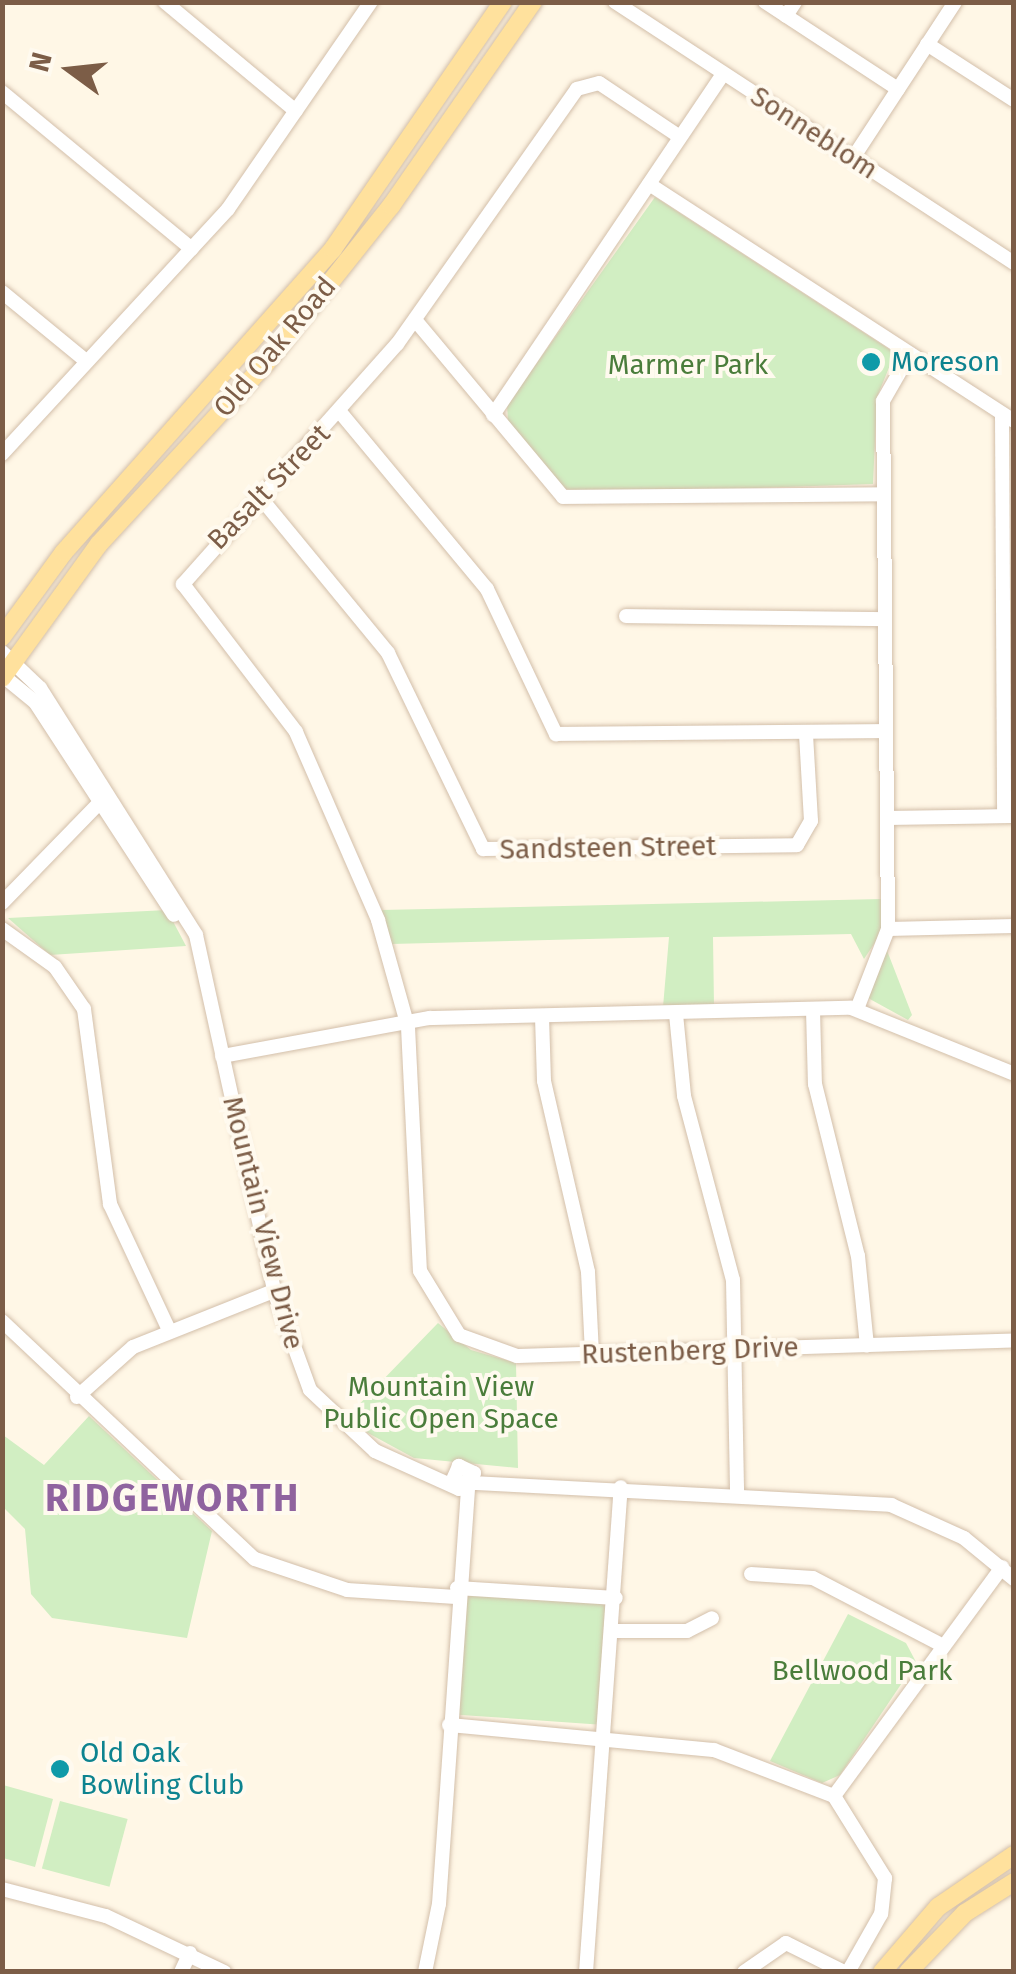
<!DOCTYPE html>
<html>
<head>
<meta charset="utf-8">
<style>
  body { margin:0 }
  #map { position:relative; width:1016px; height:1974px; overflow:hidden; background:#fff7e6; font-family:"Fira Sans",sans-serif }
  div>[style] { position:absolute }
  .green>* { inset:0; background:#d1eec2; transform-origin:0 0 }
  .roads { filter:drop-shadow(0 0 2px #d3bfaa) drop-shadow(0 0 2px #d3bfaa) }
  .minor>* { height:14px; margin:-7px; padding:0 7px; transform-origin:7px; border-radius:7px; background:#fff }
  .major>* { height:18px; margin:-9px; padding:0 9px; transform-origin:9px; border-radius:9px; background:#ffe19d }
  .dots>* { width:28px; height:28px; translate:-50% -50%; box-sizing:border-box; border:5px solid #fffaef; border-radius:50% }
  span { translate:-50% -50%; white-space:nowrap; text-align:center; line-height:1.15; -webkit-text-stroke:8px #fffaef; paint-order:stroke }
  .street-label { font-size:28px; color:#7c5d47 }
  .culture-label { font-size:28px; color:#0d838f }
  .left { translate:0 -50%; text-align:left }
  .park-label { font-size:28px; color:#4a7d3b }
  .district-label { font-size:38px; color:#8f639f; font-weight:700; letter-spacing:2.5px }
  .frame { position:absolute; inset:0; border:5px solid #7c5d47; pointer-events:none }
  .north { position:absolute; left:20px; top:20px; width:100px; height:100px; -webkit-text-stroke:8px #fffaef; paint-order:stroke; rotate:285deg; font-size:28px; font-weight:700; line-height:40px; text-align:center; color:#7c5d47 }
  .north::after { content:''; display:block; margin:auto; width:35px; height:45px; background:#7c5d47; clip-path:polygon(50% 0,100% 100%,50% 72%,0 100%) }
</style>
</head>
<body>
<div id="map">
  <div class="green">
    <i style="clip-path:polygon(655px 197px,895px 353px,877px 397px,873px 484px,581px 494px,561px 487px,508px 421px,507px 405px)"></i>
    <i style="clip-path:polygon(882px 899px,882px 932px,864px 959px,851px 934px,713px 937px,714px 1006px,663px 1007px,669px 937px,391px 944px,381px 910px)"></i>
    <i style="clip-path:polygon(167px 910px,186px 946px,50px 955px,8px 918px)"></i>
    <i style="clip-path:polygon(886px 948px,912px 1015px,908px 1020px,868px 998px)"></i>
    <i style="clip-path:polygon(438px 1323px,471px 1350px,516px 1363px,518px 1468px,414px 1458px,344px 1420px)"></i>
    <i style="clip-path:polygon(89px 1416px,212px 1531px,187px 1638px,52px 1618px,31px 1594px,25px 1529px,3px 1507px,3px 1435px,44px 1465px)"></i>
    <i style="left:466px;top:1594px;width:140px;height:121px;rotate:4deg"></i>
    <i style="clip-path:polygon(848px 1614px,906px 1643px,916px 1662px,840px 1775px,822px 1783px,770px 1761px)"></i>
    <i style="clip-path:polygon(3px 1785px,53px 1799px,35px 1867px,3px 1858px)"></i>
    <i style="left:60px;top:1801px;width:70px;height:70px;rotate:15deg"></i>
  </div>
  <div class="roads">
    <div class="minor">
      <i style="left:165px;top:2px;width:170px;rotate:39.8deg"></i>
      <i style="left:615px;top:2px;width:477px;rotate:33.2deg"></i>
      <i style="left:765px;top:2px;width:159px;rotate:33.2deg"></i>
      <i style="left:786px;top:16px;width:17px;rotate:-57deg"></i>
      <i style="left:927px;top:44px;width:103px;rotate:32.8deg"></i>
      <i style="left:2px;top:92px;width:246px;rotate:39.6deg"></i>
      <i style="left:680px;top:137px;width:97px;rotate:-146.3deg"></i>
      <i style="left:599px;top:83px;width:23px;rotate:165deg"></i>
      <i style="left:577px;top:89px;width:312px;rotate:125.2deg"></i>
      <i style="left:397px;top:344px;width:322px;rotate:131.7deg"></i>
      <i style="left:183px;top:584px;width:186px;rotate:52.6deg"></i>
      <i style="left:296px;top:732px;width:205px;rotate:66.4deg"></i>
      <i style="left:378px;top:920px;width:111px;rotate:74.3deg"></i>
      <i style="left:408px;top:1027px;width:244px;rotate:87.2deg"></i>
      <i style="left:420px;top:1271px;width:75px;rotate:58.6deg"></i>
      <i style="left:459px;top:1335px;width:62px;rotate:19.9deg"></i>
      <i style="left:517px;top:1356px;width:497px;rotate:-1.8deg"></i>
      <i style="left:853px;top:158px;width:186px;rotate:-56.8deg"></i>
      <i style="left:649px;top:184px;width:435px;rotate:33deg"></i>
      <i style="left:2px;top:292px;width:109px;rotate:39.4deg"></i>
      <i style="left:416px;top:321px;width:229px;rotate:50.1deg"></i>
      <i style="left:563px;top:497px;width:321px;rotate:-0.5deg"></i>
      <i style="left:340px;top:412px;width:230px;rotate:50.3deg"></i>
      <i style="left:487px;top:589px;width:161px;rotate:64.6deg"></i>
      <i style="left:556px;top:734px;width:330px;rotate:-0.5deg"></i>
      <i style="left:1002px;top:414px;width:402px;rotate:89.7deg"></i>
      <i style="left:493px;top:415px;width:411px;rotate:-56deg"></i>
      <i style="left:2px;top:454px;width:333px;rotate:-47.3deg"></i>
      <i style="left:228px;top:209px;width:252px;rotate:-55.4deg"></i>
      <i style="left:260px;top:497px;width:202px;rotate:50.6deg"></i>
      <i style="left:388px;top:653px;width:218px;rotate:64.1deg"></i>
      <i style="left:483px;top:849px;width:314px;rotate:-0.7deg"></i>
      <i style="left:797px;top:845px;width:28px;rotate:-60deg"></i>
      <i style="left:811px;top:821px;width:88px;rotate:-93.3deg"></i>
      <i style="left:626px;top:616px;width:259px;rotate:0.7deg"></i>
      <i style="left:2px;top:652px;width:52px;rotate:43.5deg"></i>
      <i style="left:40px;top:688px;width:292px;rotate:57.7deg"></i>
      <i style="left:196px;top:935px;width:364px;rotate:77.6deg"></i>
      <i style="left:274px;top:1291px;width:105px;rotate:70deg"></i>
      <i style="left:310px;top:1390px;width:89px;rotate:43.2deg"></i>
      <i style="left:375px;top:1451px;width:92px;rotate:24.3deg"></i>
      <i style="left:459px;top:1489px;width:22px;rotate:-47deg"></i>
      <i style="left:474px;top:1473px;width:17px;rotate:-155deg"></i>
      <i style="left:459px;top:1466px;width:17px;rotate:114deg"></i>
      <i style="left:2px;top:675px;width:43px;rotate:39.3deg"></i>
      <i style="left:35px;top:702px;width:254px;rotate:56.9deg"></i>
      <i style="left:887px;top:818px;width:124px;rotate:-0.9deg"></i>
      <i style="left:2px;top:903px;width:149px;rotate:-45.8deg"></i>
      <i style="left:2px;top:929px;width:65px;rotate:35.6deg"></i>
      <i style="left:55px;top:967px;width:51px;rotate:55.4deg"></i>
      <i style="left:84px;top:1009px;width:197px;rotate:82.4deg"></i>
      <i style="left:110px;top:1204px;width:139px;rotate:64.9deg"></i>
      <i style="left:888px;top:929px;width:528px;rotate:-90.54deg"></i>
      <i style="left:883px;top:401px;width:54px;rotate:-60.1deg"></i>
      <i style="left:857px;top:1009px;width:86px;rotate:-68.8deg"></i>
      <i style="left:888px;top:929px;width:126px;rotate:-1.4deg"></i>
      <i style="left:813px;top:1010px;width:74px;rotate:88.5deg"></i>
      <i style="left:815px;top:1084px;width:177px;rotate:76deg"></i>
      <i style="left:858px;top:1256px;width:90px;rotate:84.3deg"></i>
      <i style="left:676px;top:1014px;width:82px;rotate:84.4deg"></i>
      <i style="left:684px;top:1096px;width:190px;rotate:75.1deg"></i>
      <i style="left:733px;top:1280px;width:214px;rotate:88.9deg"></i>
      <i style="left:542px;top:1017px;width:64px;rotate:88.2deg"></i>
      <i style="left:544px;top:1081px;width:196px;rotate:77deg"></i>
      <i style="left:588px;top:1272px;width:82px;rotate:87.2deg"></i>
      <i style="left:222px;top:1056px;width:211px;rotate:-10.4deg"></i>
      <i style="left:430px;top:1018px;width:421px;rotate:-1.4deg"></i>
      <i style="left:851px;top:1008px;width:176px;rotate:22deg"></i>
      <i style="left:2px;top:1321px;width:347px;rotate:43.3deg"></i>
      <i style="left:255px;top:1559px;width:97px;rotate:18.6deg"></i>
      <i style="left:347px;top:1590px;width:109px;rotate:3.7deg"></i>
      <i style="left:77px;top:1397px;width:75px;rotate:-41.8deg"></i>
      <i style="left:133px;top:1347px;width:152px;rotate:-21.7deg"></i>
      <i style="left:474px;top:1483px;width:418px;rotate:3deg"></i>
      <i style="left:891px;top:1505px;width:80px;rotate:24.3deg"></i>
      <i style="left:964px;top:1538px;width:65px;rotate:39.4deg"></i>
      <i style="left:751px;top:1574px;width:62px;rotate:3.7deg"></i>
      <i style="left:813px;top:1578px;width:141px;rotate:27.5deg"></i>
      <i style="left:457px;top:1588px;width:159px;rotate:3.6deg"></i>
      <i style="left:614px;top:1631px;width:73px"></i>
      <i style="left:687px;top:1631px;width:28px;rotate:-27deg"></i>
      <i style="left:449px;top:1725px;width:266px;rotate:5.4deg"></i>
      <i style="left:714px;top:1750px;width:129px;rotate:21deg"></i>
      <i style="left:834px;top:1796px;width:97px;rotate:58.1deg"></i>
      <i style="left:885px;top:1878px;width:36px;rotate:96deg"></i>
      <i style="left:881px;top:1914px;width:67px;rotate:119.6deg"></i>
      <i style="left:834px;top:1796px;width:284px;rotate:-53.7deg"></i>
      <i style="left:2px;top:1889px;width:107px;rotate:14.6deg"></i>
      <i style="left:106px;top:1916px;width:131px;rotate:25.4deg"></i>
      <i style="left:181px;top:1972px;width:21px;rotate:-65deg"></i>
      <i style="left:425px;top:1972px;width:69px;rotate:-78.4deg"></i>
      <i style="left:439px;top:1904px;width:416px;rotate:-86deg"></i>
      <i style="left:586px;top:1972px;width:486px;rotate:-85.9deg"></i>
      <i style="left:744px;top:1972px;width:51px;rotate:-34.6deg"></i>
      <i style="left:786px;top:1943px;width:65px;rotate:26.6deg"></i>
    </div>
    <div class="major">
      <i style="left:2px;top:637px;width:105px;rotate:-53.9deg"></i>
      <i style="left:64px;top:552px;width:405px;rotate:-48.4deg"></i>
      <i style="left:333px;top:249px;width:300px;rotate:-55.5deg"></i>
      <i style="left:2px;top:678px;width:165px;rotate:-54.1deg"></i>
      <i style="left:99px;top:544px;width:246px;rotate:-47.3deg"></i>
      <i style="left:266px;top:363px;width:201px;rotate:-51.5deg"></i>
      <i style="left:391px;top:206px;width:249px;rotate:-55.2deg"></i>
      <i style="left:882px;top:1972px;width:86px;rotate:-49.3deg"></i>
      <i style="left:938px;top:1907px;width:92px;rotate:-34.4deg"></i>
      <i style="left:908px;top:1972px;width:82px;rotate:-46deg"></i>
      <i style="left:965px;top:1913px;width:58px;rotate:-32.3deg"></i>
    </div>
  </div>
  <div class="dots">
    <i style="left:871px;top:362px;background:#0f9aa8"></i>
    <i style="left:60px;top:1769px;background:#0f9aa8"></i>
  </div>
  <div class="street-label">
    <span style="left:814px;top:133px;rotate:33deg">Sonneblom</span>
    <span style="left:275px;top:347px;rotate:-50deg">Old Oak Road</span>
    <span style="left:269px;top:487px;rotate:-46deg">Basalt Street</span>
    <span style="left:608px;top:848px;rotate:-1deg">Sandsteen Street</span>
    <span style="left:263px;top:1223px;rotate:76deg">Mountain View Drive</span>
    <span style="left:690px;top:1351px;rotate:-2deg">Rustenberg Drive</span>
  </div>
  <div class="culture-label">
    <span class="left" style="left:891px;top:362px">Moreson</span>
    <span class="left" style="left:80px;top:1769px">Old Oak<br>Bowling Club</span>
  </div>
  <div class="park-label">
    <span style="left:688px;top:365px">Marmer Park</span>
    <span style="left:441px;top:1403px">Mountain View<br>Public Open Space</span>
    <span style="left:862px;top:1671px">Bellwood Park</span>
  </div>
  <div class="district-label">
    <span style="left:173px;top:1499px">RIDGEWORTH</span>
  </div>
  <div class="frame"></div>
  <div class="north">N</div>
</div>
</body>
</html>
